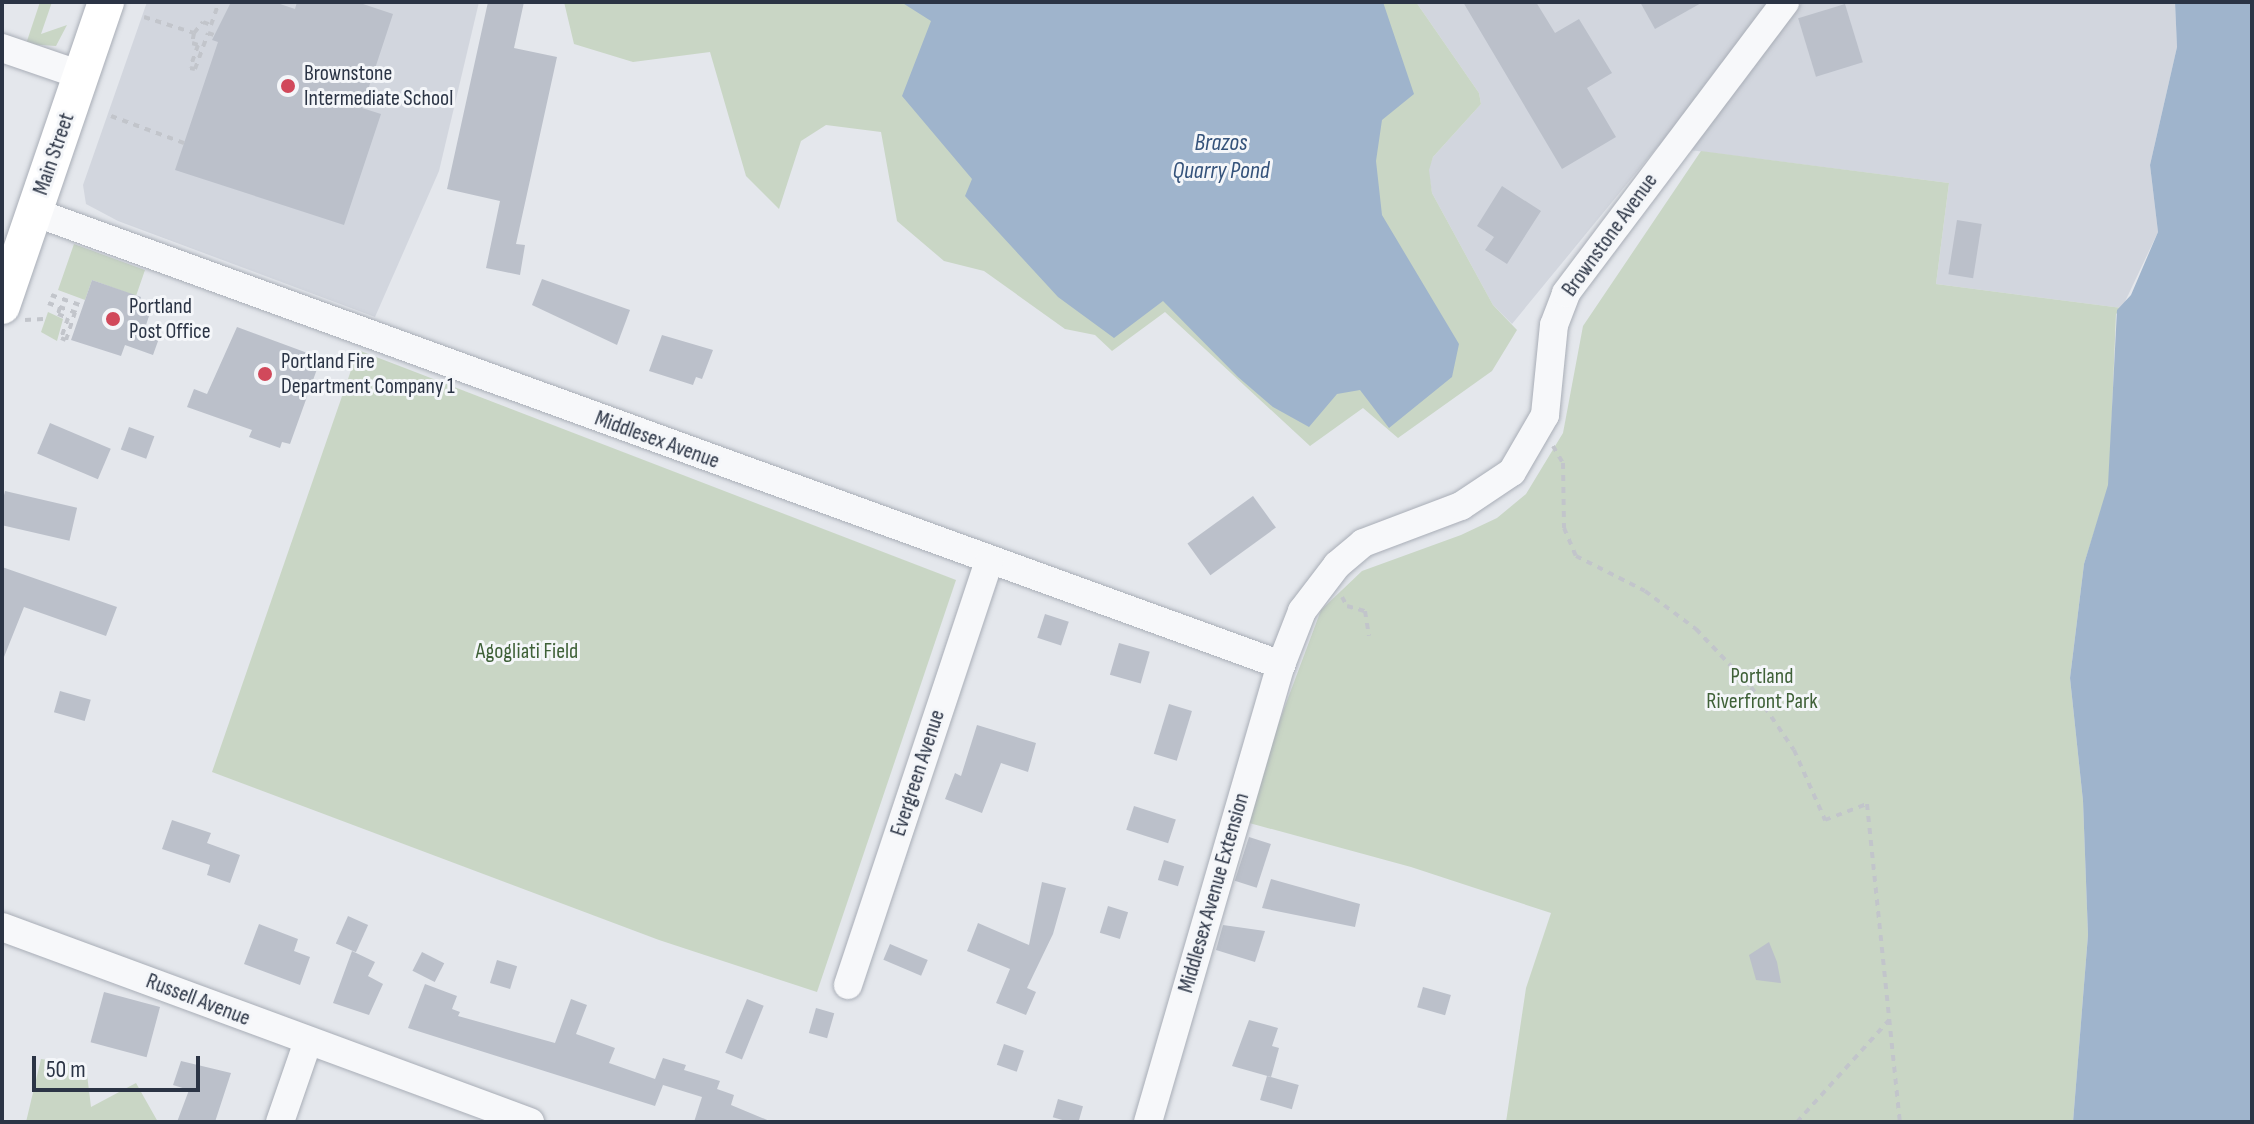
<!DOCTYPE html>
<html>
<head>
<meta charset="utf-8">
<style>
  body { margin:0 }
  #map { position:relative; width:2254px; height:1124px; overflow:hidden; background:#e4e7ec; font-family:"Sofia Sans Condensed",sans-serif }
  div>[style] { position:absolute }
  .built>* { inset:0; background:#d2d6de }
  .green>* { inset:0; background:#c9d6c5 }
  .water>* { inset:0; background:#9fb4cc }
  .building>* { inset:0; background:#bbc0ca; transform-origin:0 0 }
  .path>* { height:4px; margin-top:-2px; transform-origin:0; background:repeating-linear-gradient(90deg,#c2c5cb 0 6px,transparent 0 12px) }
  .roads { filter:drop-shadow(0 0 2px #a9aeb7) drop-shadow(0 0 2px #a9aeb7) }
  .minor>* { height:28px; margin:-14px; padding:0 14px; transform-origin:14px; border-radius:14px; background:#f7f8fa }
  .major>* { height:36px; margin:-18px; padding:0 18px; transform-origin:18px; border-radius:18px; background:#fff }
  .dots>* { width:22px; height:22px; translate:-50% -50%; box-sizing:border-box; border:4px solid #f4f6f9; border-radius:50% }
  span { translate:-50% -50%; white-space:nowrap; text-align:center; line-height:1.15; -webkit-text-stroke:6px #f4f6f9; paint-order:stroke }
  .poi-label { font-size:22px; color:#2b3445 }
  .left { translate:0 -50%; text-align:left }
  .street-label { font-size:22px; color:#2b3445 }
  .park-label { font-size:22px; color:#3f6138 }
  .water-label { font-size:24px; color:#34527a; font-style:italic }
  .frame { position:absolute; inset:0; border:4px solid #2b3445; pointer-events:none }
  .scale { position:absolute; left:32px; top:1056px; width:168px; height:36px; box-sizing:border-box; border:4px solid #2b3445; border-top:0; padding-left:10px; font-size:24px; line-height:28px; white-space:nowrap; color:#2b3445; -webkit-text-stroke:6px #f4f6f9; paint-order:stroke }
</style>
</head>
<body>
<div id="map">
  <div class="built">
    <i style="clip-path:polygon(147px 2px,479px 2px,439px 171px,375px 317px,118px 221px,86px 204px,83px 185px)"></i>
    <i style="clip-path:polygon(1416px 2px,1771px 2px,1788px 15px,1804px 2px,2175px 2px,2177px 47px,2150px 165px,2158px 232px,2122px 308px,1936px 284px,1949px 183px,1658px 146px,1512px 324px,1493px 305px,1432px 193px,1428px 170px,1433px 157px,1481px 104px,1479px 93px)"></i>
  </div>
  <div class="green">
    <i style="clip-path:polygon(40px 2px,52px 2px,41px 34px,67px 25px,56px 46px,26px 44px)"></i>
    <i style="clip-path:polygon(564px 2px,1416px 2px,1479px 93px,1481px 104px,1433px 157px,1429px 170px,1432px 193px,1493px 305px,1517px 330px,1492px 371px,1398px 438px,1363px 408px,1310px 446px,1165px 312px,1112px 351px,1095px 335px,1065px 329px,984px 271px,944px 261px,897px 221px,881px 132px,826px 125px,801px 141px,779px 209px,746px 176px,710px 52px,633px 62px,574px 44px)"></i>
    <i style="clip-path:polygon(1701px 151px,1949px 183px,1936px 284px,2122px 308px,2116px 314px,2109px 485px,2084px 564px,2070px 678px,2083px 801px,2088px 935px,2073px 1122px,1506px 1122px,1526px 988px,1551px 913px,1411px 867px,1242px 821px,1321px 610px,1362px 571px,1461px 535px,1497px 518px,1526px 494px,1563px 433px,1583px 326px)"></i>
    <i style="clip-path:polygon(74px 244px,145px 270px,136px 296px,92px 280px,85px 300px,58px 290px)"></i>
    <i style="clip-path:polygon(48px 312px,63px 319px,57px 341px,41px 332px)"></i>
    <i style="clip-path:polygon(358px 350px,956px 580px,817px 992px,659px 940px,212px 772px)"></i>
    <i style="clip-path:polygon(41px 1059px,86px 1066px,91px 1107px,136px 1083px,158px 1122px,26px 1122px)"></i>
  </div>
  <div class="water">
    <i style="clip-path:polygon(901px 2px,1383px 2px,1414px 94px,1382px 120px,1376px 161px,1382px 215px,1459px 344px,1452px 377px,1389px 428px,1360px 390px,1337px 394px,1309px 427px,1273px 407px,1238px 377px,1163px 301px,1114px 338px,1058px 297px,965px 196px,972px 179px,902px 96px,931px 21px)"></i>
    <i style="clip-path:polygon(2175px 2px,2252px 2px,2252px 1122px,2073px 1122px,2088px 935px,2083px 801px,2070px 678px,2084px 564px,2108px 485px,2117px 310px,2131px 295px,2158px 232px,2150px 165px,2177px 47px)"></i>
  </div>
  <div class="building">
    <i style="clip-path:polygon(231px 2px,274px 2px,295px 9px,297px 2px,357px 2px,393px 14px,362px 108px,381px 114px,344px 225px,175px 170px,218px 42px,212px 40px)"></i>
    <i style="clip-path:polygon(488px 2px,524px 2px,514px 48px,557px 57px,516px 244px,525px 245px,520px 275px,486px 268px,500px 201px,447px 189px)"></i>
    <i style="clip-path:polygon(1463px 2px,1536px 2px,1555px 33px,1579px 19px,1612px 73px,1587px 88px,1616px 137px,1562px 169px)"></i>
    <i style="clip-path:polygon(1640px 2px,1703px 2px,1655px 29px)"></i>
    <i style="left:1845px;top:4px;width:61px;height:49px;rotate:73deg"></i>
    <i style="clip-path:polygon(1502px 186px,1541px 211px,1507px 264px,1485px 250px,1494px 237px,1477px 226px)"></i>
    <i style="left:1957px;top:220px;width:25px;height:55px;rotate:9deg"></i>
    <i style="clip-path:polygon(542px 279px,630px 310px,617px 345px,532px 305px)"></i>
    <i style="clip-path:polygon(92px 280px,141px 297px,137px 309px,150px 313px,146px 325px,162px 330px,153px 355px,125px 345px,121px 356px,71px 340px)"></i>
    <i style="clip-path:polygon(237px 327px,321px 358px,290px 444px,282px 442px,280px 448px,249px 437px,252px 430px,187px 407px,194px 389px,207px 394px)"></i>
    <i style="clip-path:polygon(662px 335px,713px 350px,702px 379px,696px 377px,693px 385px,649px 371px)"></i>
    <i style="left:50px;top:423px;width:66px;height:33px;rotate:23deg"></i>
    <i style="left:129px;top:427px;width:27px;height:24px;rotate:20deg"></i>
    <i style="left:5px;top:491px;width:74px;height:34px;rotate:13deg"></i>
    <i style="left:1253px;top:496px;width:39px;height:81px;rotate:54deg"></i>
    <i style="clip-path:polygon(2px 567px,117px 607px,106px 636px,24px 607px,2px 662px)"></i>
    <i style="left:1045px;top:614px;width:25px;height:25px;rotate:18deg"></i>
    <i style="left:1119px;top:643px;width:32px;height:33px;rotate:16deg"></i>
    <i style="left:60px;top:691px;width:32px;height:22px;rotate:16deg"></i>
    <i style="left:1169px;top:704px;width:24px;height:52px;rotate:17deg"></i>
    <i style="clip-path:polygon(977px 725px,1036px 743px,1028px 772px,1001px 763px,982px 813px,945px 799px,955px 773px,961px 776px)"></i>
    <i style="left:1134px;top:806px;width:44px;height:25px;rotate:18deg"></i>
    <i style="clip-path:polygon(172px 820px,211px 833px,207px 843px,240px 855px,230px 883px,207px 875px,210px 865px,162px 849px)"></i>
    <i style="left:1249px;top:837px;width:23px;height:46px;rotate:18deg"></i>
    <i style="left:1164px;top:860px;width:21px;height:21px;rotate:17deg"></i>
    <i style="clip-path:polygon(1271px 879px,1360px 904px,1355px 927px,1262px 908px)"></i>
    <i style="clip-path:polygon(1042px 882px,1066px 888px,1053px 934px,1027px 988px,1036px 992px,1026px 1015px,996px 1003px,1010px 969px,967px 951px,978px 923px,1029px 945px)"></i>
    <i style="left:1108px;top:906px;width:21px;height:28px;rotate:17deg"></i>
    <i style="left:348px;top:916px;width:22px;height:30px;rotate:24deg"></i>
    <i style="clip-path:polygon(259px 924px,298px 939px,294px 951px,310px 957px,300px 985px,244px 964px)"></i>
    <i style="clip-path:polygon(1223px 925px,1265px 931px,1255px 962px,1216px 950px)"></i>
    <i style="clip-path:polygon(1769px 942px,1777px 962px,1781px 983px,1756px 980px,1749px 955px)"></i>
    <i style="left:890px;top:944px;width:41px;height:17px;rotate:23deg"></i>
    <i style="clip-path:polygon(352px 951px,375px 962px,368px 976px,383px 984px,369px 1015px,333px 1003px)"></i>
    <i style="left:422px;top:952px;width:25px;height:21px;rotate:27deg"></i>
    <i style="left:497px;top:960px;width:21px;height:24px;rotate:17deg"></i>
    <i style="clip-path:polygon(425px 984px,457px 996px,452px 1009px,460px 1012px,458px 1016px,555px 1043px,571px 999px,587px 1005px,576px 1034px,615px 1048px,609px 1063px,655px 1079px,663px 1058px,686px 1065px,684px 1070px,720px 1081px,717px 1089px,734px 1095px,731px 1105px,772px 1122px,694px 1122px,702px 1097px,663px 1085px,655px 1106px,408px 1028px)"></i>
    <i style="left:1423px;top:987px;width:29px;height:21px;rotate:16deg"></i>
    <i style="left:104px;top:992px;width:58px;height:52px;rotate:15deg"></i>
    <i style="left:747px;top:999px;width:18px;height:58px;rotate:22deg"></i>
    <i style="left:816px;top:1008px;width:19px;height:26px;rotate:16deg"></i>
    <i style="clip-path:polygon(1249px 1020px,1278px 1028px,1272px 1046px,1279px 1048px,1271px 1077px,1232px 1066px)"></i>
    <i style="left:1004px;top:1044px;width:21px;height:22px;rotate:19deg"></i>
    <i style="clip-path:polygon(181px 1061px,231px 1073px,215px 1122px,177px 1122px,189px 1090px,173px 1085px)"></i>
    <i style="left:1267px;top:1076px;width:33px;height:25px;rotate:16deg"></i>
    <i style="left:1058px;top:1099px;width:26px;height:19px;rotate:16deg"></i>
  </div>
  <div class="path">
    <i style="left:144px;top:17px;width:52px;rotate:17.7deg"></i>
    <i style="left:194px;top:33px;width:14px;rotate:-51deg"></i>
    <i style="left:203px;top:22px;width:9px;rotate:21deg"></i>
    <i style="left:211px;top:25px;width:24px;rotate:-71deg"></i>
    <i style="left:194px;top:33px;width:10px;rotate:101deg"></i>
    <i style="left:192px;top:43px;width:6px;rotate:18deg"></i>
    <i style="left:198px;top:45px;width:24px;rotate:109deg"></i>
    <i style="left:190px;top:68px;width:5px;rotate:11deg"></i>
    <i style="left:195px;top:69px;width:38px;rotate:-70deg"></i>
    <i style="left:208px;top:33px;width:6px;rotate:18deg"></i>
    <i style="left:111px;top:116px;width:78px;rotate:20.3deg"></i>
    <i style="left:51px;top:295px;width:34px;rotate:19deg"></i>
    <i style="left:48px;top:303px;width:34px;rotate:19deg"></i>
    <i style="left:60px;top:307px;width:7px;rotate:106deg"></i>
    <i style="left:58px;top:314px;width:11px;rotate:22deg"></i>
    <i style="left:68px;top:318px;width:21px;rotate:109deg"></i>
    <i style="left:61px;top:338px;width:5px;rotate:22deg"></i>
    <i style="left:66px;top:340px;width:29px;rotate:-72deg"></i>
    <i style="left:25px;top:320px;width:18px;rotate:-3deg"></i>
    <i style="left:1553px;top:446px;width:20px;rotate:60deg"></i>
    <i style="left:1563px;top:463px;width:65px;rotate:89.1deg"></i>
    <i style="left:1564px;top:528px;width:30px;rotate:67deg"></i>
    <i style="left:1576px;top:556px;width:77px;rotate:26.9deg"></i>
    <i style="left:1645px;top:591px;width:64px;rotate:36.7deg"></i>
    <i style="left:1696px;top:629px;width:80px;rotate:46.5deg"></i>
    <i style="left:1751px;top:687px;width:76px;rotate:55.7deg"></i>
    <i style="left:1794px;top:750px;width:77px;rotate:66.1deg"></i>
    <i style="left:1825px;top:820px;width:45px;rotate:-20.9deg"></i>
    <i style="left:1867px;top:804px;width:320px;rotate:84.1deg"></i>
    <i style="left:1342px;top:597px;width:10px;rotate:61deg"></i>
    <i style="left:1347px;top:606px;width:19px;rotate:16deg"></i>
    <i style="left:1365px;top:611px;width:25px;rotate:81deg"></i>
    <i style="left:1797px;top:1122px;width:140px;rotate:-47.9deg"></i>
  </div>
  <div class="roads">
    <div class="minor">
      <i style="left:2px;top:48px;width:83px;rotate:18.9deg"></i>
      <i style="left:34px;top:212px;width:1327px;rotate:19.96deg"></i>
      <i style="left:2px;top:927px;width:563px;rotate:20.27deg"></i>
      <i style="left:848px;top:985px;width:446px;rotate:-71.6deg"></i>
      <i style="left:280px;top:1122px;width:86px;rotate:-70.9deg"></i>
      <i style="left:1148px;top:1122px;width:476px;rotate:-73.8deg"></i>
      <i style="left:1281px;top:665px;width:58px;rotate:-68.7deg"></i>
      <i style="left:1302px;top:611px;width:58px;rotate:-52.7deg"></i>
      <i style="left:1337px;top:565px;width:34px;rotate:-40deg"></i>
      <i style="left:1363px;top:543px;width:105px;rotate:-20.7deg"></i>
      <i style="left:1461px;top:506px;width:61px;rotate:-33.7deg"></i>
      <i style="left:1512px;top:472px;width:66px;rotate:-59.9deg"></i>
      <i style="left:1545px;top:415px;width:90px;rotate:-84.3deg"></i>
      <i style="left:1554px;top:325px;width:34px;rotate:-69deg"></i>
      <i style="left:1566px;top:293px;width:364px;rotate:-53deg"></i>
    </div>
    <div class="major">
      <i style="left:2px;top:306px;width:321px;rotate:-71.1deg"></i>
    </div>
  </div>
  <div class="dots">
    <i style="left:288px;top:86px;background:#d1495b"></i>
    <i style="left:113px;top:319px;background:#d1495b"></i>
    <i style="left:265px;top:374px;background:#d1495b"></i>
  </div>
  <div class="poi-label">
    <span class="left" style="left:304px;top:86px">Brownstone<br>Intermediate School</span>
    <span class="left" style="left:129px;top:319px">Portland<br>Post Office</span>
    <span class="left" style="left:281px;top:374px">Portland Fire<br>Department Company 1</span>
  </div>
  <div class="street-label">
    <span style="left:54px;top:154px;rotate:-71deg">Main Street</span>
    <span style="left:1610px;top:235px;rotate:-54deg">Brownstone Avenue</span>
    <span style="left:657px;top:440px;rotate:20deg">Middlesex Avenue</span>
    <span style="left:918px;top:773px;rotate:-72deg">Evergreen Avenue</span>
    <span style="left:1214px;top:893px;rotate:-74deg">Middlesex Avenue Extension</span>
    <span style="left:198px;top:1000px;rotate:21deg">Russell Avenue</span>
  </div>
  <div class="park-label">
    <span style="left:527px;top:652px">Agogliati Field</span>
    <span style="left:1762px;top:689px">Portland<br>Riverfront Park</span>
  </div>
  <div class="water-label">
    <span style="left:1221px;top:157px">Brazos<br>Quarry Pond</span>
  </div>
  <div class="frame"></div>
  <div class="scale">50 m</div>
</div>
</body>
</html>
